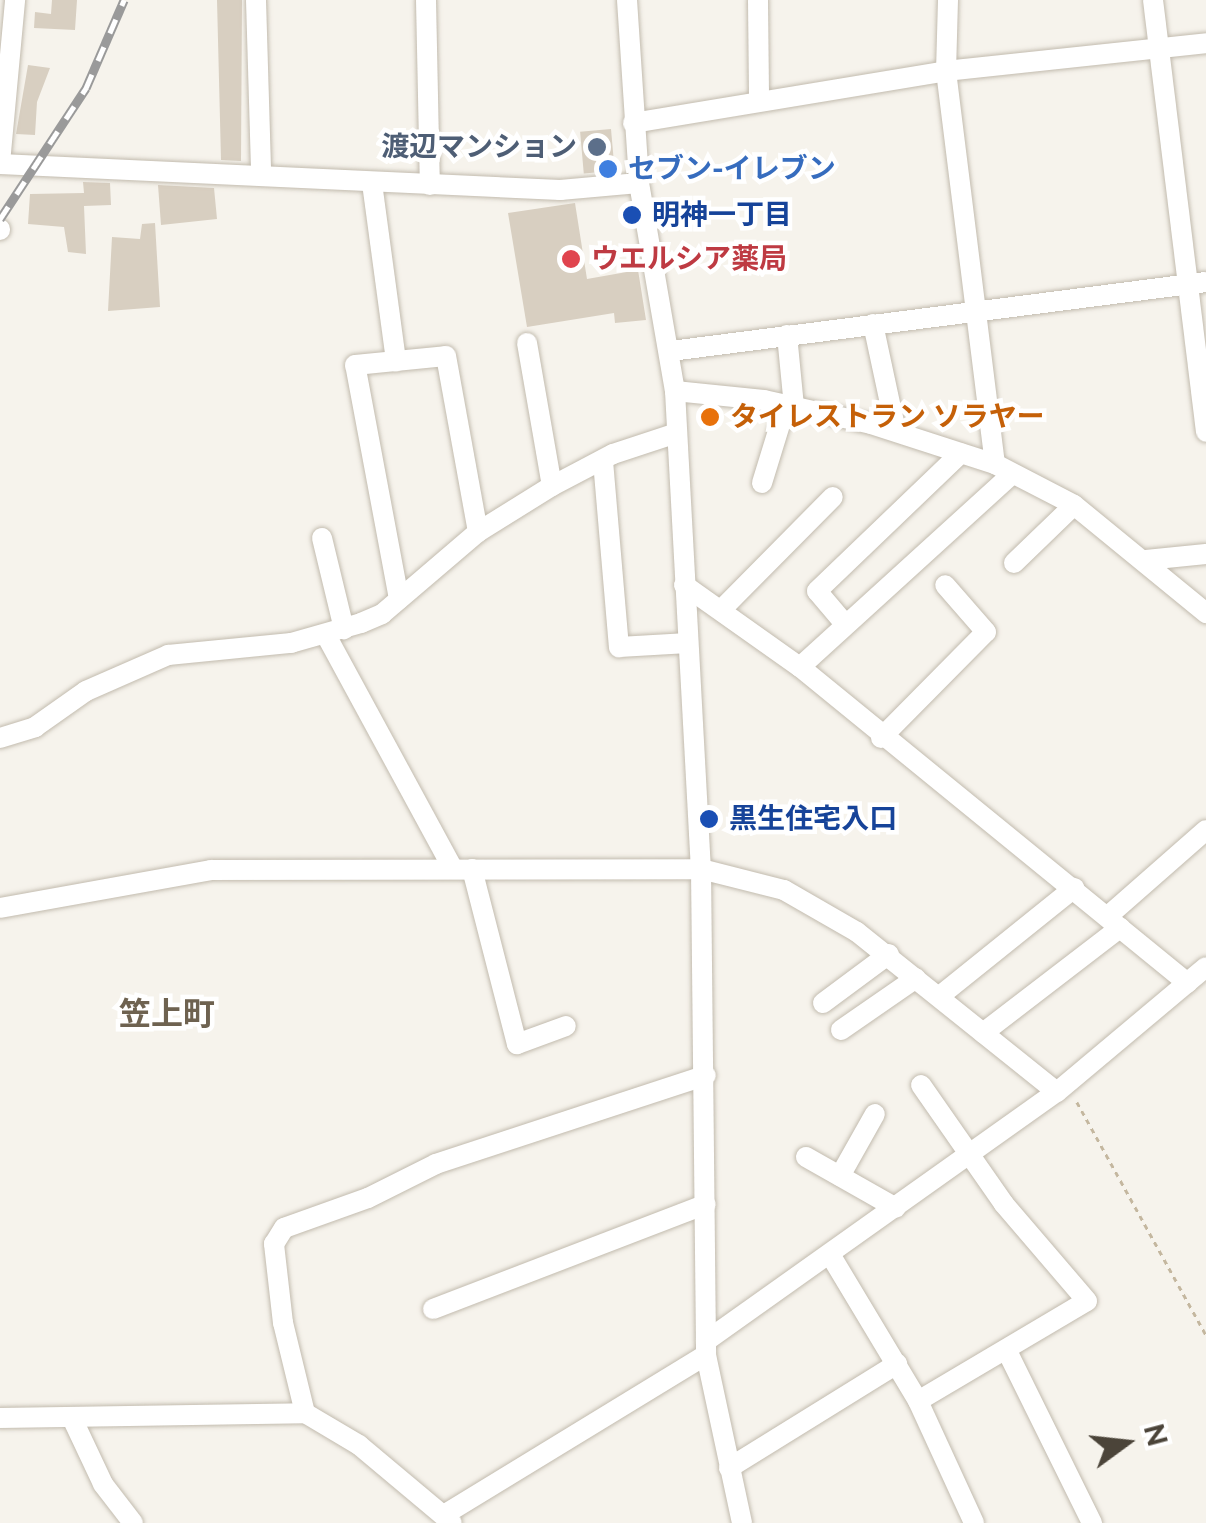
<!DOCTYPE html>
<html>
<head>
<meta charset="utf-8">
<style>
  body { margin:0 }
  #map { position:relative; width:1206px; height:1523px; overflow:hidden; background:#f6f3ec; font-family:Raleway,"Noto Sans JP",sans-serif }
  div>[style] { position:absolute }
  .building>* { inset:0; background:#d8cfc1; transform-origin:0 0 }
  .path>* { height:2.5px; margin-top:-1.25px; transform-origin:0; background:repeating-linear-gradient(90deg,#c4b79f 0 5px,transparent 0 10px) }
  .roads { filter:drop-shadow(0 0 2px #c2bbae) drop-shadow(0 0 2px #c2bbae) }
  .minor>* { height:20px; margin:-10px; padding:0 10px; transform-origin:10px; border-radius:10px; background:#fff }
  .rail>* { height:9px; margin-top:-4.5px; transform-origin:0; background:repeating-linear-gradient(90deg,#fff 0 15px,#9a9a9a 0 30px); box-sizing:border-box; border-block:2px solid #9a9a9a }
  .dots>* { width:28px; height:28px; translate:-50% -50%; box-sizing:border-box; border:5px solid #fff; border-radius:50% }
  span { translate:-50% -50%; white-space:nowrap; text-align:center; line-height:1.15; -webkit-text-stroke:9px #fff; paint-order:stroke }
  .service-label { font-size:28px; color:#4e5e75; font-weight:700 }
  .right { translate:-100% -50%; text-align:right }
  .shop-label { font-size:28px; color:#366cbe; font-weight:700 }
  .left { translate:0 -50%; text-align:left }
  .transit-label { font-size:28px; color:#164399; font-weight:700 }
  .health-label { font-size:28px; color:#be3a42; font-weight:700 }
  .food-label { font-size:28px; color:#c56008; font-weight:700 }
  .quarter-label { font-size:32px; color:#6e6250; font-weight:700 }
  .north { position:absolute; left:1076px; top:1393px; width:100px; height:100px; -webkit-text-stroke:8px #fff; paint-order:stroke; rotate:75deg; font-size:28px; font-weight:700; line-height:40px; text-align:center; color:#4b4439 }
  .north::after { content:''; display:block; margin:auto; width:35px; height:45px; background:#4b4439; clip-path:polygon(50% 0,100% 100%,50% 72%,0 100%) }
</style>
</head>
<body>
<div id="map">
  <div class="building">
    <i style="clip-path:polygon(52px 0,77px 0,75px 30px,34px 28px,35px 12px,51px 14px)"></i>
    <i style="clip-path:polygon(217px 0,242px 0,241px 161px,221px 160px)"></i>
    <i style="clip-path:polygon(28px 65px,50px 68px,37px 102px,35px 135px,16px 134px)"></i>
    <i style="left:611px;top:129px;width:42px;height:31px;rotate:85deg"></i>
    <i style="clip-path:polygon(83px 182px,110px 183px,111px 205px,84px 206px,86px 254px,68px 252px,64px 227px,28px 224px,30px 194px,84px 193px)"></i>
    <i style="clip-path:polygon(158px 185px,214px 188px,217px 219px,161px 225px)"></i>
    <i style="clip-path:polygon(575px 203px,587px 279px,638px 270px,646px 320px,615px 323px,614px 313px,527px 327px,508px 213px)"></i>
    <i style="clip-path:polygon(155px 223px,160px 307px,108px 311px,112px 237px,140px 239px,142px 224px)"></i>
  </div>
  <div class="path">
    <i style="left:1077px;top:1102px;width:266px;rotate:61deg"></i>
  </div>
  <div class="roads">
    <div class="minor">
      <i style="left:256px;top:0;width:173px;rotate:88.3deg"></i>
      <i style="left:426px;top:0;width:185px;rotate:88.8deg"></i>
      <i style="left:627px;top:0;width:183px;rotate:86.2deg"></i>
      <i style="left:639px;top:183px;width:211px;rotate:80.2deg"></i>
      <i style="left:675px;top:391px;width:479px;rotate:86.9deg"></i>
      <i style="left:701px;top:869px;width:486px;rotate:89.4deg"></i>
      <i style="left:706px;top:1355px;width:172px;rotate:77.9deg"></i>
      <i style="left:758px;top:0;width:101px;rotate:89.4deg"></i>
      <i style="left:948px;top:0;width:71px;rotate:91.6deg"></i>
      <i style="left:946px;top:71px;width:396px;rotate:82.9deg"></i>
      <i style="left:1153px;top:0;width:435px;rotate:83deg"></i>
      <i style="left:633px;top:123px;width:317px;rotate:-9.4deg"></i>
      <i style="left:946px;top:71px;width:262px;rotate:-6.1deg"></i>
      <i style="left:0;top:163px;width:164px;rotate:-84.7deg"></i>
      <i style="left:0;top:164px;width:561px;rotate:2.66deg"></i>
      <i style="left:560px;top:190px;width:79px;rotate:-5.1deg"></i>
      <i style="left:372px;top:183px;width:180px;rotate:82.3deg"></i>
      <i style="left:0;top:229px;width:1px;rotate:90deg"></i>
      <i style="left:873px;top:324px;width:109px;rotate:77.9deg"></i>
      <i style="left:787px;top:335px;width:72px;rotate:84.4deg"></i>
      <i style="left:527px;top:343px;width:145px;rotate:80.1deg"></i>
      <i style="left:671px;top:351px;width:539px;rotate:-7.35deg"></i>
      <i style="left:675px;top:391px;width:89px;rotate:5.8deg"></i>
      <i style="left:764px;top:400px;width:110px;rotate:12.6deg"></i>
      <i style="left:871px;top:424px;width:130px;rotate:17.9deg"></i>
      <i style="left:995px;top:464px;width:89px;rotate:27.4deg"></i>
      <i style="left:1074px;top:505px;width:171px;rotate:39.3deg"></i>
      <i style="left:603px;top:461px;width:187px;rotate:85.1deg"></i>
      <i style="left:619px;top:647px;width:69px;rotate:-3.3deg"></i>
      <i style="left:762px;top:483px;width:82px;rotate:-72.9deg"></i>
      <i style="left:322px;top:538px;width:94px;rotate:76.4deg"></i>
      <i style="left:1146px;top:560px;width:60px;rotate:-5.7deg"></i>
      <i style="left:1014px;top:563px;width:83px;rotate:-44deg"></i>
      <i style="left:684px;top:585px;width:142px;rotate:35.3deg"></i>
      <i style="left:800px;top:667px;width:500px;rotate:39.2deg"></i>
      <i style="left:399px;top:599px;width:238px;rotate:-100.6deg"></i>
      <i style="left:355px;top:365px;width:91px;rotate:-5.6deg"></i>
      <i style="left:446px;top:356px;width:179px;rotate:79.7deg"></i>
      <i style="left:723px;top:608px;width:156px;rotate:-45.3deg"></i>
      <i style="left:845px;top:624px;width:43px;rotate:-130.3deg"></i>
      <i style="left:817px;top:591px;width:199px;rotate:-43.8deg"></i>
      <i style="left:326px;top:635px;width:264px;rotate:61.5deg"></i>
      <i style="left:800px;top:667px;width:287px;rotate:-42.3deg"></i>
      <i style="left:0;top:738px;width:37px;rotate:-17deg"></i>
      <i style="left:35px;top:727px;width:62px;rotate:-35.2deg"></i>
      <i style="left:86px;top:691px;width:90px;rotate:-23.7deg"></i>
      <i style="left:168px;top:655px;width:124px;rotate:-5.6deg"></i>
      <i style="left:291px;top:643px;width:73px;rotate:-15.9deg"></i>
      <i style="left:361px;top:623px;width:23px;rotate:-23deg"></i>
      <i style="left:382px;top:614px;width:126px;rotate:-40.5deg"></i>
      <i style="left:478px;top:532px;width:87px;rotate:-31.9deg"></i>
      <i style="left:552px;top:486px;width:69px;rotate:-27.7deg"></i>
      <i style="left:613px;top:454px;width:67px;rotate:-18.2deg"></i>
      <i style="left:881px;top:738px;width:149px;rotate:-45.3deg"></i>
      <i style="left:986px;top:632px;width:62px;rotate:-131.1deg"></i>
      <i style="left:472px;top:869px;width:181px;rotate:75.6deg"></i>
      <i style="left:517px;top:1044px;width:52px;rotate:-20.2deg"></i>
      <i style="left:0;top:908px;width:214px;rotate:-10.2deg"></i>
      <i style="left:211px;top:870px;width:490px;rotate:-0.1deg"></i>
      <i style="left:701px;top:869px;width:86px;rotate:14.2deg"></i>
      <i style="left:784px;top:890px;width:84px;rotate:29.9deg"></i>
      <i style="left:857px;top:932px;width:256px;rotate:38.7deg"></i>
      <i style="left:1108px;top:916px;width:130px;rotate:-41.3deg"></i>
      <i style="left:941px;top:995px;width:171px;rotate:-38.8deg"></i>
      <i style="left:823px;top:1003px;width:82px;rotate:-36.6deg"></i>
      <i style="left:841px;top:1030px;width:91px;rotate:-34.7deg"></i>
      <i style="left:983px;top:1033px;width:173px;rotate:-37.5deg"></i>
      <i style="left:806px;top:1157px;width:103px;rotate:29.5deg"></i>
      <i style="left:840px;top:1176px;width:71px;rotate:-60.6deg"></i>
      <i style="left:831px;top:1256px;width:169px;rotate:59deg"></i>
      <i style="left:918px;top:1401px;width:134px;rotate:65.3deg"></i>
      <i style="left:433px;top:1309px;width:292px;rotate:-21deg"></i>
      <i style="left:706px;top:1341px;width:430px;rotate:-35.4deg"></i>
      <i style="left:1057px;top:1092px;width:194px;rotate:-40deg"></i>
      <i style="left:1007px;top:1351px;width:192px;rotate:63.7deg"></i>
      <i style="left:918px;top:1401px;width:196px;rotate:-30.6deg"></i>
      <i style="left:1087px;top:1301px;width:128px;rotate:-130.6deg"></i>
      <i style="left:1004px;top:1204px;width:145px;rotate:-124.9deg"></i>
      <i style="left:305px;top:1413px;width:93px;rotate:-103.7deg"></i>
      <i style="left:283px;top:1323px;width:80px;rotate:-96.5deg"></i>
      <i style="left:274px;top:1244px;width:19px;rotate:-58deg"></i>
      <i style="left:284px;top:1228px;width:89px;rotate:-19.7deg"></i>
      <i style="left:368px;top:1198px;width:76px;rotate:-26.6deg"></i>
      <i style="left:436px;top:1164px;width:284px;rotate:-18.2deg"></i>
      <i style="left:0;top:1418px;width:305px;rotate:-0.9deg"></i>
      <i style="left:305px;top:1413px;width:63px;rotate:30.7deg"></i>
      <i style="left:359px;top:1445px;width:121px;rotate:40deg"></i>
      <i style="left:72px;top:1418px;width:73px;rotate:64.8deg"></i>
      <i style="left:103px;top:1484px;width:49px;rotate:52.4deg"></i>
      <i style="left:729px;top:1468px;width:198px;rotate:-31.8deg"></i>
      <i style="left:447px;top:1513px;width:303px;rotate:-31.4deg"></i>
    </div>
  </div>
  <div class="rail">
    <i style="left:0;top:219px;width:157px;rotate:-56.7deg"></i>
    <i style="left:86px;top:88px;width:96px;rotate:-66.6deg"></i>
  </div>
  <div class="dots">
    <i style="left:597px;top:147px;background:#5c6f8a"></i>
    <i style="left:608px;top:169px;background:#3f7fe0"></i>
    <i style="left:632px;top:215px;background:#1a4fb4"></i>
    <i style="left:571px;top:259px;background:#e0444e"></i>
    <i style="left:710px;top:417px;background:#e8710a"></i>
    <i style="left:709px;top:819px;background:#1a4fb4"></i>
  </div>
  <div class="service-label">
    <span class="right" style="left:577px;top:147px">渡辺マンション</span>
  </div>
  <div class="shop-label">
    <span class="left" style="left:628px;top:169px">セブン-イレブン</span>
  </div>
  <div class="transit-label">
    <span class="left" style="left:652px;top:215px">明神一丁目</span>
    <span class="left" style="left:729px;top:819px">黒生住宅入口</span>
  </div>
  <div class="health-label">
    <span class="left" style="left:591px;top:259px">ウエルシア薬局</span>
  </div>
  <div class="food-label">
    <span class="left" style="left:730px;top:417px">タイレストラン ソラヤー</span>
  </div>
  <div class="quarter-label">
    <span style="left:167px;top:1014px">笠上町</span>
  </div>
  <div class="north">N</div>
</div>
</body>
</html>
